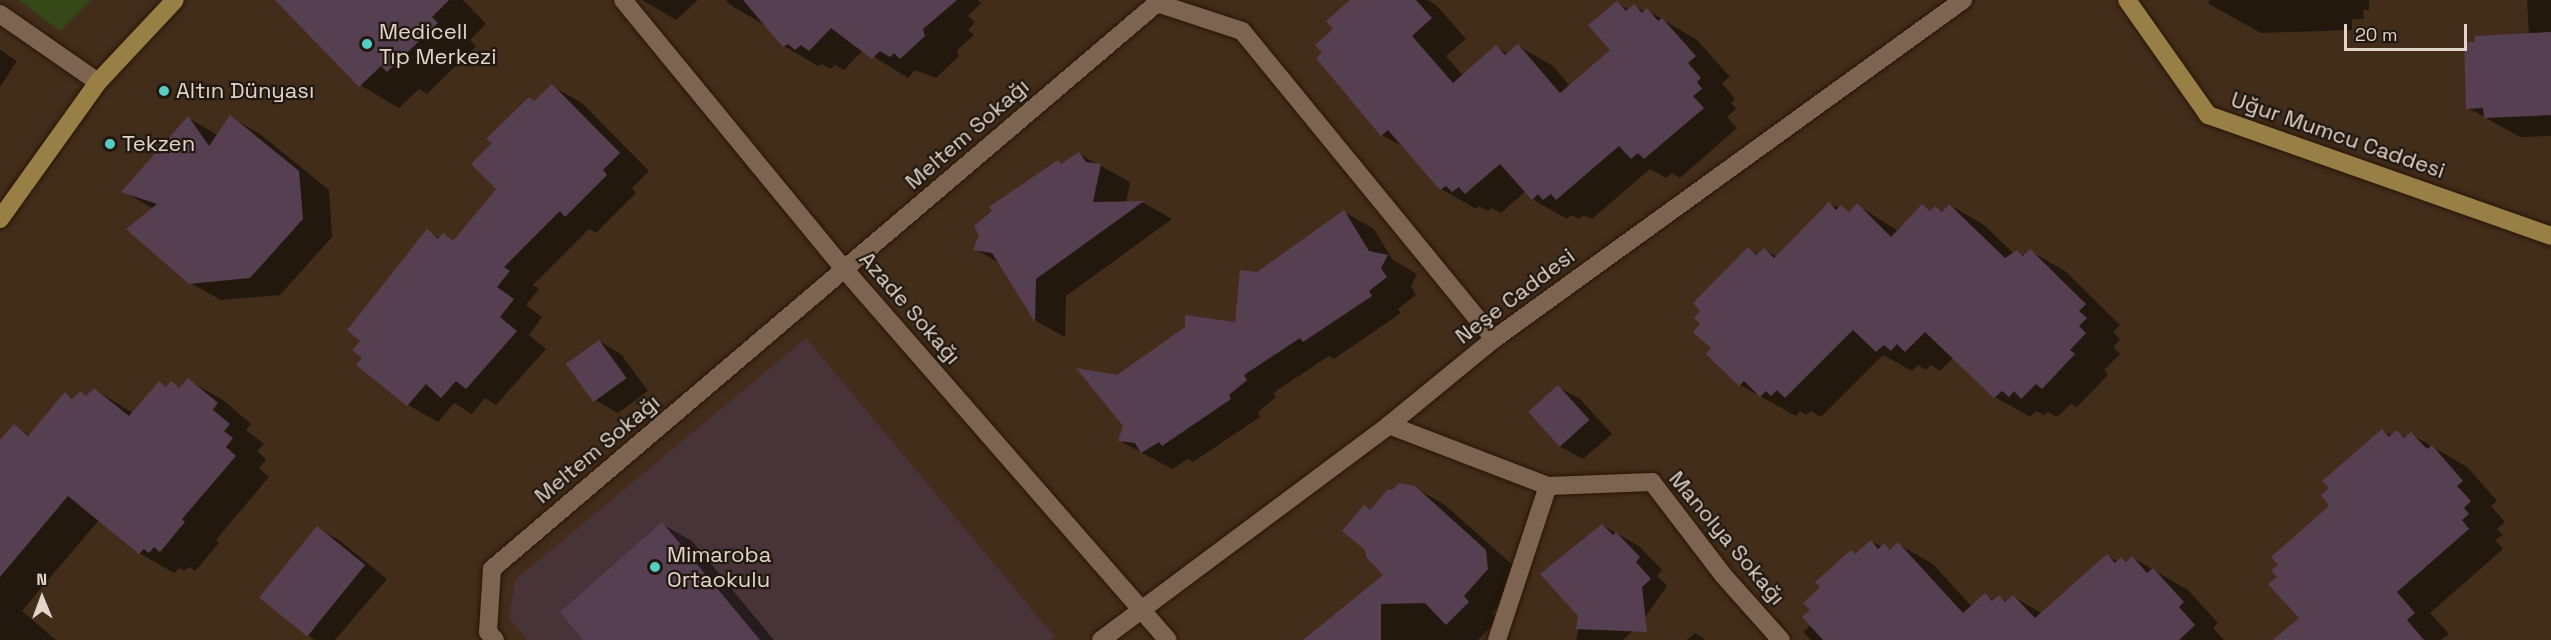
<!DOCTYPE html>
<html>
<head>
<meta charset="utf-8">
<style>
  body { margin:0 }
  #map { position:relative; width:2551px; height:640px; overflow:hidden; background:#422d1b; font-family:"Space Grotesk",sans-serif }
  div>[style] { position:absolute }
  .education>* { inset:0; background:#483338 }
  .green>* { inset:0; background:#374818 }
  .shadow>* { inset:0; background:#0007 }
  .building>* { inset:0; background:#563f51; transform-origin:0 0 }
  .roads { filter:drop-shadow(0 0 2px #281504) drop-shadow(0 0 2px #281504) }
  .minor>* { height:18px; margin:-9px; padding:0 9px; transform-origin:9px; border-radius:9px; background:#7c6450 }
  .major>* { height:18px; margin:-9px; padding:0 9px; transform-origin:9px; border-radius:9px; background:#977f46 }
  .dots>* { width:16px; height:16px; translate:-50% -50%; box-sizing:border-box; border:3px solid #211810; border-radius:50% }
  span { translate:-50% -50%; white-space:nowrap; text-align:center; line-height:1.15; -webkit-text-stroke:4.5px #211810; paint-order:stroke }
  .poi-label { font-size:22px; color:#e2d4c9 }
  .left { translate:0 -50%; text-align:left }
  .street-label { font-size:22px; color:#e2d4c9 }
  .north { position:absolute; left:12px; top:568px; width:60px; height:60px; -webkit-text-stroke:4px #211810; paint-order:stroke; rotate:359deg; font-size:16px; font-weight:700; line-height:24px; text-align:center; color:#e2d4c9 }
  .north::after { content:''; display:block; margin:auto; width:21px; height:27px; background:#e2d4c9; clip-path:polygon(50% 0,100% 100%,50% 72%,0 100%) }
  .scale { position:absolute; left:2344px; top:24px; width:123px; height:27px; box-sizing:border-box; border:3px solid #e2d4c9; border-top:0; padding-left:8px; font-size:18px; line-height:21px; white-space:nowrap; color:#e2d4c9; -webkit-text-stroke:4px #211810; paint-order:stroke }
</style>
</head>
<body>
<div id="map">
  <div class="education">
    <i style="clip-path:polygon(806px 338px,1055px 637px,1051px 640px,527px 640px,509px 618px,515px 580px)"></i>
  </div>
  <div class="green">
    <i style="clip-path:polygon(19px 0,91px 0,60px 31px)"></i>
  </div>
  <div class="shadow">
    <i style="clip-path:polygon(277px 0,463px 0,486px 24px,470px 40px,476px 46px,427px 94px,419px 89px,399px 108px,360px 85px)"></i>
    <i style="clip-path:polygon(642px 0,698px 0,676px 20px)"></i>
    <i style="clip-path:polygon(726px 0,978px 0,981px 3px,968px 16px,975px 22px,968px 30px,974px 35px,957px 50px,959px 56px,936px 78px,915px 70px,908px 78px,863px 50px,844px 70px,835px 65px,830px 69px,822px 64px,818px 66px,784px 46px,765px 25px,730px 5px)"></i>
    <i style="clip-path:polygon(1353px 0,1427px 0,1436px 5px,1466px 39px,1446px 56px,1463px 76px,1496px 47px,1508px 54px,1518px 46px,1553px 66px,1570px 86px,1612px 50px,1617px 3px,1629px 10px,1634px 6px,1645px 12px,1647px 10px,1697px 40px,1730px 77px,1722px 83px,1735px 99px,1731px 103px,1736px 109px,1727px 117px,1737px 128px,1680px 178px,1672px 173px,1666px 178px,1650px 169px,1592px 219px,1584px 215px,1579px 219px,1571px 215px,1567px 219px,1532px 199px,1526px 191px,1501px 213px,1492px 208px,1488px 211px,1479px 206px,1476px 209px,1441px 189px,1407px 149px,1382px 135px,1324px 53px)"></i>
    <i style="clip-path:polygon(2209px 0,2369px 0,2369px 10px,2363px 10px,2364px 19px,2352px 19px,2352px 30px,2261px 33px,2209px 4px)"></i>
    <i style="clip-path:polygon(2527px 0,2551px 0,2551px 136px,2520px 137px,2468px 108px,2529px 34px)"></i>
    <i style="clip-path:polygon(0 50px,17px 61px,0 87px)"></i>
    <i style="clip-path:polygon(552px 86px,582px 103px,649px 171px,632px 188px,636px 193px,596px 233px,589px 229px,533px 285px,539px 289px,526px 305px,542px 317px,529px 335px,546px 349px,496px 405px,485px 398px,472px 414px,454px 403px,438px 422px,408px 405px,358px 365px,364px 358px,362px 341px,427px 231px,440px 239px,443px 235px,454px 242px,498px 189px,535px 102px)"></i>
    <i style="clip-path:polygon(230px 117px,260px 134px,329px 190px,332px 237px,280px 295px,221px 300px,190px 283px,154px 209px,123px 191px,188px 118px,218px 135px)"></i>
    <i style="clip-path:polygon(1079px 154px,1130px 182px,1126px 203px,1144px 203px,1172px 219px,1066px 296px,1065px 337px,1036px 321px,1001px 264px,975px 249px,1058px 162px,1063px 165px)"></i>
    <i style="clip-path:polygon(1829px 204px,1851px 212px,1857px 205px,1898px 231px,1923px 206px,1932px 212px,1936px 208px,1944px 212px,1950px 205px,1984px 225px,2014px 254px,2017px 251px,2025px 256px,2030px 251px,2065px 271px,2120px 325px,2113px 332px,2120px 339px,2113px 347px,2120px 354px,2104px 370px,2108px 375px,2077px 407px,2071px 404px,2057px 417px,2048px 412px,2044px 415px,2036px 411px,2030px 417px,1995px 397px,1954px 357px,1940px 371px,1931px 365px,1926px 370px,1918px 365px,1912px 371px,1883px 355px,1821px 417px,1811px 411px,1806px 415px,1800px 411px,1796px 416px,1740px 385px,1708px 354px,1713px 348px,1702px 324px,1748px 249px,1759px 255px,1764px 250px,1777px 257px)"></i>
    <i style="clip-path:polygon(1344px 212px,1374px 229px,1392px 259px,1417px 274px,1411px 286px,1416px 295px,1398px 309px,1401px 313px,1334px 359px,1329px 356px,1273px 393px,1276px 397px,1258px 412px,1260px 417px,1193px 462px,1188px 459px,1172px 469px,1120px 441px,1124px 426px,1117px 377px,1237px 324px,1257px 274px)"></i>
    <i style="clip-path:polygon(599px 341px,621px 354px,648px 391px,618px 413px,595px 400px,568px 364px)"></i>
    <i style="clip-path:polygon(evenodd,188px 380px,223px 400px,251px 424px,246px 430px,264px 444px,257px 451px,266px 459px,259px 468px,269px 477px,216px 540px,219px 543px,195px 571px,189px 567px,184px 571px,179px 568px,174px 573px,139px 553px,99px 520px,22px 611px,56px 640px,0 640px,0 442px,14px 426px,31px 436px,65px 394px,74px 399px,80px 392px,88px 397px,94px 389px,133px 413px,160px 383px,168px 388px,172px 383px,181px 389px,188px 380px,213px 406px,217px 406px,208px 415px,213px 406px)"></i>
    <i style="clip-path:polygon(1558px 387px,1580px 399px,1612px 434px,1583px 459px,1561px 447px)"></i>
    <i style="clip-path:polygon(2382px 431px,2392px 436px,2397px 432px,2407px 438px,2411px 434px,2467px 467px,2497px 501px,2491px 506px,2505px 522px,2497px 529px,2503px 535px,2495px 540px,2503px 549px,2430px 613px,2449px 634px,2441px 640px,2275px 640px,2301px 618px,2279px 577px,2332px 507px)"></i>
    <i style="clip-path:polygon(1414px 487px,1445px 505px,1516px 568px,1518px 586px,1492px 613px,1498px 619px,1478px 640px,1319px 640px,1385px 575px,1371px 511px)"></i>
    <i style="clip-path:polygon(662px 524px,692px 541px,774px 640px,585px 640px)"></i>
    <i style="clip-path:polygon(1602px 525px,1639px 546px,1662px 570px,1657px 576px,1667px 586px,1641px 623px,1623px 640px,1576px 640px)"></i>
    <i style="clip-path:polygon(317px 528px,339px 540px,387px 579px,335px 640px,315px 640px,307px 635px)"></i>
    <i style="clip-path:polygon(1871px 542px,1892px 550px,1898px 544px,1933px 564px,1972px 607px,1985px 595px,1995px 601px,1999px 597px,2008px 602px,2014px 597px,2043px 614px,2107px 556px,2118px 562px,2122px 558px,2128px 562px,2133px 558px,2188px 590px,2218px 623px,2213px 628px,2224px 640px,1811px 640px,1803px 632px,1811px 625px,1812px 610px,1857px 555px)"></i>
    <i style="clip-path:polygon(1695px 633px,1706px 640px,1687px 640px)"></i>
  </div>
  <div class="building">
    <i style="clip-path:polygon(275px 0,449px 0,432px 17px,438px 23px,387px 72px,381px 66px,359px 87px)"></i>
    <i style="clip-path:polygon(743px 0,957px 0,923px 29px,925px 36px,900px 59px,894px 53px,890px 57px,880px 51px,872px 59px,831px 28px,809px 51px,801px 45px,795px 50px,788px 44px,783px 47px)"></i>
    <i style="clip-path:polygon(1350px 0,1416px 0,1432px 18px,1412px 36px,1453px 83px,1496px 45px,1505px 55px,1518px 44px,1560px 93px,1610px 50px,1588px 25px,1617px 1px,1626px 11px,1634px 4px,1642px 13px,1647px 8px,1658px 21px,1662px 18px,1696px 56px,1688px 63px,1701px 78px,1697px 82px,1702px 89px,1693px 96px,1704px 108px,1644px 159px,1638px 153px,1631px 159px,1619px 146px,1556px 200px,1551px 194px,1543px 200px,1538px 194px,1532px 200px,1500px 164px,1465px 194px,1459px 187px,1452px 192px,1446px 186px,1440px 190px,1388px 130px,1381px 136px,1316px 58px,1322px 53px,1315px 45px,1333px 29px,1326px 21px)"></i>
    <i style="clip-path:polygon(2551px 32px,2551px 115px,2484px 118px,2483px 108px,2466px 109px,2464px 42px,2475px 42px,2475px 36px)"></i>
    <i style="clip-path:polygon(552px 84px,620px 153px,603px 170px,607px 175px,565px 217px,560px 211px,504px 267px,510px 271px,497px 287px,514px 299px,500px 317px,517px 331px,466px 389px,456px 381px,441px 398px,426px 384px,407px 406px,356px 365px,362px 358px,352px 350px,360px 341px,347px 330px,427px 229px,438px 239px,443px 233px,453px 241px,496px 189px,471px 164px,492px 143px,486px 139px,529px 97px,534px 101px)"></i>
    <i style="clip-path:polygon(230px 115px,299px 171px,303px 219px,250px 278px,189px 284px,126px 229px,157px 204px,121px 192px,188px 116px,209px 146px)"></i>
    <i style="clip-path:polygon(1079px 152px,1086px 162px,1101px 164px,1093px 202px,1144px 201px,1036px 279px,1035px 322px,992px 253px,973px 250px,979px 235px,974px 226px,992px 211px,989px 207px,1058px 160px,1061px 164px)"></i>
    <i style="clip-path:polygon(1829px 202px,1836px 210px,1841px 205px,1849px 212px,1857px 203px,1891px 237px,1922px 204px,1930px 211px,1935px 206px,1942px 212px,1949px 204px,2005px 258px,2017px 250px,2023px 256px,2030px 249px,2086px 304px,2079px 311px,2087px 318px,2079px 326px,2086px 333px,2070px 350px,2075px 354px,2042px 389px,2036px 384px,2021px 399px,2014px 391px,2009px 397px,2002px 391px,1994px 398px,1925px 332px,1905px 352px,1897px 344px,1891px 351px,1884px 345px,1876px 352px,1853px 330px,1785px 398px,1777px 390px,1771px 396px,1766px 391px,1760px 397px,1744px 381px,1739px 386px,1706px 354px,1711px 348px,1693px 332px,1700px 324px,1694px 318px,1700px 311px,1693px 303px,1748px 247px,1756px 255px,1764px 248px,1774px 258px)"></i>
    <i style="clip-path:polygon(1344px 210px,1369px 251px,1388px 255px,1381px 268px,1387px 277px,1369px 291px,1372px 296px,1303px 342px,1300px 338px,1244px 375px,1247px 380px,1229px 395px,1231px 399px,1162px 446px,1159px 442px,1141px 453px,1135px 443px,1118px 441px,1123px 426px,1076px 368px,1117px 375px,1185px 327px,1185px 315px,1235px 322px,1240px 270px,1257px 272px)"></i>
    <i style="left:599px;top:340px;width:47px;height:41px;rotate:54deg"></i>
    <i style="clip-path:polygon(188px 378px,218px 403px,212px 409px,230px 424px,224px 431px,233px 438px,226px 447px,236px 456px,182px 519px,185px 522px,160px 552px,154px 547px,149px 553px,144px 549px,139px 554px,68px 496px,0 577px,0 440px,14px 424px,28px 436px,65px 392px,72px 399px,80px 391px,86px 396px,94px 388px,129px 416px,159px 381px,166px 387px,171px 381px,179px 388px)"></i>
    <i style="left:1558px;top:385px;width:47px;height:40px;rotate:48deg"></i>
    <i style="clip-path:polygon(2382px 429px,2389px 437px,2397px 430px,2404px 438px,2411px 432px,2427px 449px,2432px 445px,2463px 481px,2457px 486px,2471px 501px,2464px 508px,2469px 514px,2462px 520px,2469px 529px,2397px 592px,2415px 613px,2407px 620px,2424px 640px,2273px 640px,2299px 618px,2268px 584px,2277px 577px,2271px 570px,2278px 565px,2271px 557px,2329px 506px,2321px 495px,2329px 488px,2322px 481px)"></i>
    <i style="clip-path:polygon(1399px 483px,1415px 486px,1486px 550px,1488px 569px,1464px 596px,1469px 602px,1446px 625px,1425px 603px,1381px 604px,1381px 640px,1303px 640px,1383px 575px,1366px 557px,1365px 550px,1342px 531px,1364px 505px,1370px 510px,1388px 489px,1392px 490px)"></i>
    <i style="clip-path:polygon(662px 522px,760px 640px,583px 640px,560px 612px)"></i>
    <i style="clip-path:polygon(1602px 524px,1613px 535px,1616px 532px,1640px 557px,1636px 562px,1651px 579px,1642px 587px,1647px 632px,1576px 629px,1578px 616px,1540px 574px)"></i>
    <i style="left:317px;top:526px;width:62px;height:92px;rotate:39deg"></i>
    <i style="clip-path:polygon(1871px 540px,1878px 549px,1884px 543px,1890px 550px,1898px 542px,1963px 613px,1985px 593px,1992px 601px,1999px 595px,2005px 602px,2013px 595px,2035px 618px,2107px 554px,2115px 563px,2121px 557px,2126px 562px,2132px 556px,2147px 573px,2153px 568px,2184px 602px,2179px 607px,2195px 625px,2179px 640px,1823px 640px,1802px 617px,1810px 610px,1803px 603px,1820px 587px,1815px 582px,1851px 550px,1855px 554px)"></i>
  </div>
  <div class="roads">
    <div class="minor">
      <i style="left:623px;top:0;width:350px;rotate:50.6deg"></i>
      <i style="left:845px;top:270px;width:491px;rotate:48.9deg"></i>
      <i style="left:0;top:14px;width:119px;rotate:34.8deg"></i>
      <i style="left:1389px;top:425px;width:170px;rotate:21deg"></i>
      <i style="left:1548px;top:486px;width:104px;rotate:-2.2deg"></i>
      <i style="left:1652px;top:482px;width:117px;rotate:52.6deg"></i>
      <i style="left:1723px;top:575px;width:87px;rotate:48.3deg"></i>
      <i style="left:495px;top:640px;width:11px;rotate:-131deg"></i>
      <i style="left:488px;top:632px;width:63px;rotate:-86.4deg"></i>
      <i style="left:492px;top:569px;width:873px;rotate:-40.4deg"></i>
      <i style="left:1157px;top:3px;width:89px;rotate:18.2deg"></i>
      <i style="left:1242px;top:31px;width:398px;rotate:50.7deg"></i>
      <i style="left:1101px;top:640px;width:359px;rotate:-36.7deg"></i>
      <i style="left:1389px;top:425px;width:136px;rotate:-39.3deg"></i>
      <i style="left:1494px;top:339px;width:579px;rotate:-35.86deg"></i>
      <i style="left:1497px;top:640px;width:162px;rotate:-71.7deg"></i>
    </div>
    <div class="major">
      <i style="left:2127px;top:0;width:141px;rotate:54.8deg"></i>
      <i style="left:2208px;top:115px;width:364px;rotate:19.4deg"></i>
      <i style="left:0;top:219px;width:168px;rotate:-54.4deg"></i>
      <i style="left:98px;top:82px;width:112px;rotate:-46.8deg"></i>
    </div>
  </div>
  <div class="dots">
    <i style="left:367px;top:44px;background:#56cec3"></i>
    <i style="left:164px;top:91px;background:#56cec3"></i>
    <i style="left:110px;top:144px;background:#56cec3"></i>
    <i style="left:655px;top:567px;background:#56cec3"></i>
  </div>
  <div class="poi-label">
    <span class="left" style="left:379px;top:44px">Medicell<br>Tıp Merkezi</span>
    <span class="left" style="left:176px;top:91px">Altın Dünyası</span>
    <span class="left" style="left:122px;top:144px">Tekzen</span>
    <span class="left" style="left:667px;top:567px">Mimaroba<br>Ortaokulu</span>
  </div>
  <div class="street-label">
    <span style="left:967px;top:134px;rotate:-41deg">Meltem Sokağı</span>
    <span style="left:2338px;top:135px;rotate:19deg">Uğur Mumcu Caddesi</span>
    <span style="left:1515px;top:296px;rotate:-37deg">Neşe Caddesi</span>
    <span style="left:910px;top:308px;rotate:49deg">Azade Sokağı</span>
    <span style="left:597px;top:449px;rotate:-40deg">Meltem Sokağı</span>
    <span style="left:1727px;top:538px;rotate:50deg">Manolya Sokağı</span>
  </div>
  <div class="north">N</div>
  <div class="scale">20 m</div>
</div>
</body>
</html>
